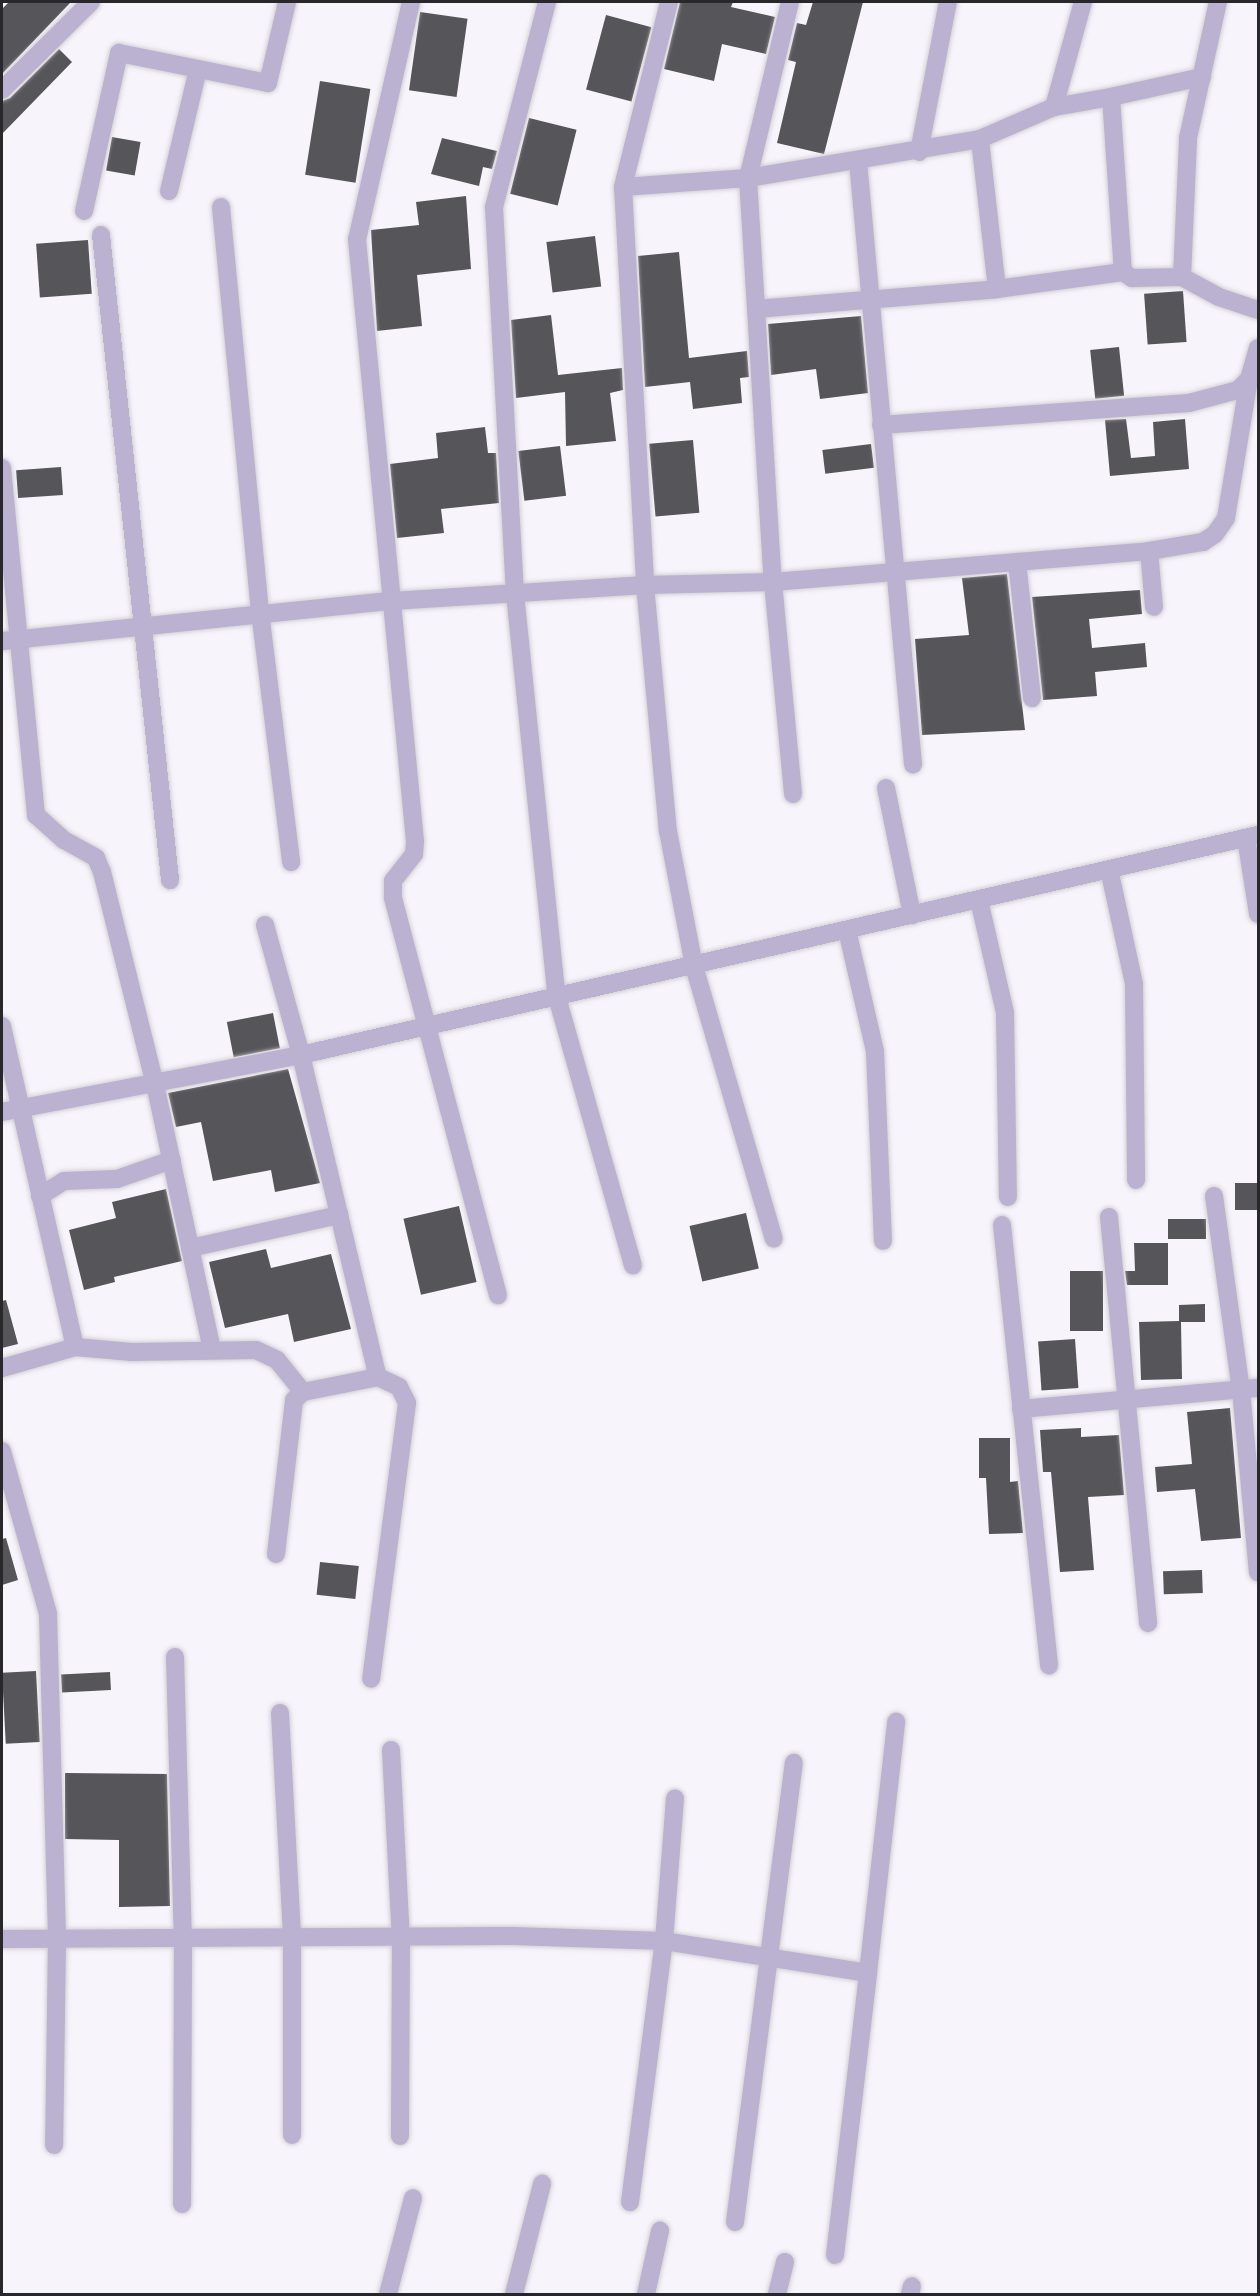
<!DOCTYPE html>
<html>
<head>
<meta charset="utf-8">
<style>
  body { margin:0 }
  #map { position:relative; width:1260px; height:2296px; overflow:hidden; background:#f7f5fb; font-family:"IBM Plex Serif",serif }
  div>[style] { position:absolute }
  .building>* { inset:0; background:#565559; transform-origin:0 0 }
  .roads { filter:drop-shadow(0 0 2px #d2d0d5) drop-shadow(0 0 2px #d2d0d5) }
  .street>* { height:18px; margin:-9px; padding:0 9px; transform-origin:9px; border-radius:9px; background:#bbb1d0 }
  span { translate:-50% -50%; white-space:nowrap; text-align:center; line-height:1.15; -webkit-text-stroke:6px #fff; paint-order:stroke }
  .frame { position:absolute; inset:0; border:3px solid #28282a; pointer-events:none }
</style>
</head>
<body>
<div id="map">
  <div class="building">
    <i style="clip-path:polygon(9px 2px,71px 2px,2px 74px,2px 9px)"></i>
    <i style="clip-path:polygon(680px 2px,733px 2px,731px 7px,775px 17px,766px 54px,722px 44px,714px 81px,664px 69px)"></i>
    <i style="clip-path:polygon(813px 2px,863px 2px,824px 154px,777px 143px,796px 62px,788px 60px,797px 23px,806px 25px)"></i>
    <i style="left:420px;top:12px;width:48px;height:79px;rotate:8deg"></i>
    <i style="left:606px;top:15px;width:47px;height:77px;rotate:15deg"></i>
    <i style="clip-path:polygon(59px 49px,72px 62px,2px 134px,2px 101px,10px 98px)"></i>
    <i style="left:320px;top:81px;width:51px;height:95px;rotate:9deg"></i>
    <i style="left:529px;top:118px;width:49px;height:78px;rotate:14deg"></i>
    <i style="left:112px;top:137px;width:29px;height:34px;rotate:10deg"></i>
    <i style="clip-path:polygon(442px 138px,497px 151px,492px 169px,483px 167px,479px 186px,431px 174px)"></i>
    <i style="clip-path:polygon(466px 196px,471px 269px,417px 275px,422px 326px,377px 331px,371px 230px,419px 225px,416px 202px)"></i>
    <i style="left:595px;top:236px;width:51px;height:49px;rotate:83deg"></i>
    <i style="left:88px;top:240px;width:54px;height:52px;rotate:86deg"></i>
    <i style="clip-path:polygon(679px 252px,689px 358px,747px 351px,749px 377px,740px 378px,742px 403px,693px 409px,690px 382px,645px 387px,638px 256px)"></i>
    <i style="left:1183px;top:291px;width:51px;height:39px;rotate:86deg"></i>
    <i style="clip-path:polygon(551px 315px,558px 375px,622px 368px,623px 390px,610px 393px,616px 441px,566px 446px,565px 392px,516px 398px,511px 320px)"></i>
    <i style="clip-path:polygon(861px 316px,868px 393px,820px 399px,816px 369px,771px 375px,768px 324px)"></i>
    <i style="left:1119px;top:347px;width:49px;height:29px;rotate:84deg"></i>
    <i style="clip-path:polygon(1126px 419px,1131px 458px,1155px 456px,1153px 422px,1185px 419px,1189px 469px,1110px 476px,1105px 420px)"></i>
    <i style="clip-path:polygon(485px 427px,488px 453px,496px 453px,499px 503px,441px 509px,444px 533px,397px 538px,390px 464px,438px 458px,436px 433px)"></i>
    <i style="left:693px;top:440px;width:73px;height:44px;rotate:85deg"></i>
    <i style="left:871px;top:444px;width:24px;height:49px;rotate:83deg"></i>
    <i style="left:560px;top:446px;width:50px;height:42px;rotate:83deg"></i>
    <i style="left:61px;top:467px;width:28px;height:45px;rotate:86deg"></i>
    <i style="clip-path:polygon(1007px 574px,1025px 730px,922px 735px,915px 639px,969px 635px,962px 578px)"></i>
    <i style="clip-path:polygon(1140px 590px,1142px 614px,1089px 619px,1092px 648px,1145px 643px,1147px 667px,1095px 672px,1097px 696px,1043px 700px,1032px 597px)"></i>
    <i style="left:273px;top:1013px;width:36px;height:47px;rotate:79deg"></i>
    <i style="clip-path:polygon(288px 1069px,320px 1183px,275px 1192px,271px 1170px,213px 1181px,201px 1122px,176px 1127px,168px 1093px)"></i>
    <i style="left:1258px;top:1183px;width:27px;height:23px;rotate:90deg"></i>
    <i style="clip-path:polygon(166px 1189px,182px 1261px,114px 1277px,115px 1282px,84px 1290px,69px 1230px,116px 1218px,112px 1202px)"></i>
    <i style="left:459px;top:1206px;width:78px;height:57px;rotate:77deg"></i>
    <i style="left:746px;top:1213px;width:57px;height:58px;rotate:77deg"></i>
    <i style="left:1168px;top:1219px;width:38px;height:20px"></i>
    <i style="clip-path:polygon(1134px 1243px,1168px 1243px,1168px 1285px,1127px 1285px,1125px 1271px,1135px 1271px)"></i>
    <i style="clip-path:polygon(266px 1249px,271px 1268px,331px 1254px,351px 1329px,294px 1342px,288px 1314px,225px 1328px,209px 1262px)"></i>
    <i style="left:1070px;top:1271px;width:33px;height:60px"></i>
    <i style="clip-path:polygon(6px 1300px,18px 1344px,2px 1348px,2px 1301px)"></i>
    <i style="clip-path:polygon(1205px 1304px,1205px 1322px,1181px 1322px,1182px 1379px,1141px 1380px,1139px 1322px,1179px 1321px,1179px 1305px)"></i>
    <i style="left:1075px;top:1339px;width:49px;height:37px;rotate:86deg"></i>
    <i style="clip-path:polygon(1230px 1408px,1241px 1538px,1201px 1541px,1195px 1489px,1157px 1492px,1155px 1467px,1192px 1464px,1187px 1412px)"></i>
    <i style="clip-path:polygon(1081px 1428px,1081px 1437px,1119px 1435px,1124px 1495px,1088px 1497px,1094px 1570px,1060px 1572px,1051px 1472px,1043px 1472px,1040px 1430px)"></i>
    <i style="clip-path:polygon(979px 1438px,1010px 1438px,1010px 1482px,1018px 1481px,1023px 1533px,989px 1534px,986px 1478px,979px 1478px)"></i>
    <i style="clip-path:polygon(6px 1538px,18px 1580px,2px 1585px,2px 1539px)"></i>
    <i style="left:320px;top:1562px;width:39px;height:33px;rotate:6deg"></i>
    <i style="left:1202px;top:1570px;width:23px;height:39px;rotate:88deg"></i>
    <i style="left:36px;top:1671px;width:71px;height:34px;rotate:87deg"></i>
    <i style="left:110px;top:1672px;width:18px;height:49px;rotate:87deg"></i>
    <i style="clip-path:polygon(65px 1773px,167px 1774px,170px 1906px,119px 1907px,119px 1840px,65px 1839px)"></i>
  </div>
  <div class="roads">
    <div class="street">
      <i style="left:411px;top:2px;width:243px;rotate:102.8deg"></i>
      <i style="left:357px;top:239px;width:605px;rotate:84.5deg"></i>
      <i style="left:415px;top:841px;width:13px;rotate:94deg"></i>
      <i style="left:414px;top:854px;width:34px;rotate:128deg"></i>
      <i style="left:393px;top:881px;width:17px;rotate:90deg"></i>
      <i style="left:393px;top:898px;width:411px;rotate:75.2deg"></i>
      <i style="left:547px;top:2px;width:212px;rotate:104.5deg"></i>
      <i style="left:494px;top:207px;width:388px;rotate:86.9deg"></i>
      <i style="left:515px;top:594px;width:405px;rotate:84.1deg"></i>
      <i style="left:557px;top:997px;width:279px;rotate:74.2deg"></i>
      <i style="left:669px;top:2px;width:191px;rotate:104deg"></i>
      <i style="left:623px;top:187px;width:399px;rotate:86.8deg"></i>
      <i style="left:645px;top:585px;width:247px;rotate:84.7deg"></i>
      <i style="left:668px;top:831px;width:137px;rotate:79.1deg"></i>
      <i style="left:694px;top:966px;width:284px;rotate:73.7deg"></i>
      <i style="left:790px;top:2px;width:181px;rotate:103.4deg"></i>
      <i style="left:748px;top:178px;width:235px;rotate:-9.5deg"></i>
      <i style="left:980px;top:139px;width:81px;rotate:-23.4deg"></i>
      <i style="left:1054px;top:107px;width:109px;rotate:-74.6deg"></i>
      <i style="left:1202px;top:77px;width:93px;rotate:167.6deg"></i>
      <i style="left:1111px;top:97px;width:175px;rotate:86.1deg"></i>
      <i style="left:1123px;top:272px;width:11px;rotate:34deg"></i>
      <i style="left:1132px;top:278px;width:50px;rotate:-1.1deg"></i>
      <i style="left:1182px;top:277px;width:42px;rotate:28.4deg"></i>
      <i style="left:1219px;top:297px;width:41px;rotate:18.4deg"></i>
      <i style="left:2px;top:90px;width:125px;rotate:-44.7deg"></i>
      <i style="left:1054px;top:107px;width:58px;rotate:-10deg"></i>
      <i style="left:919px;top:152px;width:153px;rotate:-79.1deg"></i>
      <i style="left:858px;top:161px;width:606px;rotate:84.79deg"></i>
      <i style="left:623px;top:187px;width:125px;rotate:-4.1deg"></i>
      <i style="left:748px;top:178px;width:405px;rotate:86.5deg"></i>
      <i style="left:773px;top:582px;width:213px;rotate:84.6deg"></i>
      <i style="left:169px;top:191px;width:125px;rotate:-76.6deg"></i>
      <i style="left:221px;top:207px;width:407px;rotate:84.5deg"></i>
      <i style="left:260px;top:612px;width:252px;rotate:82.9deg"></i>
      <i style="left:84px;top:211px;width:162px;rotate:-77.5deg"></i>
      <i style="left:119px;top:53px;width:152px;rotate:11.4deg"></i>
      <i style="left:268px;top:83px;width:83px;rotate:-76.8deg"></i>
      <i style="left:101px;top:235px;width:649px;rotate:83.89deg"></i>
      <i style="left:1182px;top:277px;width:139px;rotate:-87.5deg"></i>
      <i style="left:1188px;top:138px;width:139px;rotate:-77.6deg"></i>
      <i style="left:997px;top:289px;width:127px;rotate:-7.7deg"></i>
      <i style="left:756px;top:309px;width:242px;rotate:-4.7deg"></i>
      <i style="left:997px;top:289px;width:151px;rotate:-96.5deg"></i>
      <i style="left:881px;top:425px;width:309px;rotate:-4.1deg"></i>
      <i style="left:1189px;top:403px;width:51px;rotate:-14.9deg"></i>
      <i style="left:1238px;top:390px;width:16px;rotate:-45deg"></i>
      <i style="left:2px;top:468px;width:349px;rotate:84.4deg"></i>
      <i style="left:36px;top:815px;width:38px;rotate:42deg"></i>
      <i style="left:64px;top:840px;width:37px;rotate:29deg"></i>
      <i style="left:96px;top:858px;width:15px;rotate:67deg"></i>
      <i style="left:102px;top:872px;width:219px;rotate:76deg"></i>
      <i style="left:155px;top:1084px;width:271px;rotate:77.9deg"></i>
      <i style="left:1149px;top:551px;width:56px;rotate:84.9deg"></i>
      <i style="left:1017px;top:562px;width:137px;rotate:83.7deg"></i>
      <i style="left:2px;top:641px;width:392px;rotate:-5.9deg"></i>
      <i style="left:392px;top:601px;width:254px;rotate:-3.6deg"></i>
      <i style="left:645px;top:585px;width:128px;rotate:-1.3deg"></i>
      <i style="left:773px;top:582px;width:377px;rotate:-4.7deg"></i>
      <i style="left:1149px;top:551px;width:55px;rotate:-9.5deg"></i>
      <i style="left:1203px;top:542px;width:14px;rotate:-34deg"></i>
      <i style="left:1215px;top:534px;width:19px;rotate:-55deg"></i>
      <i style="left:1226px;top:518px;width:141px;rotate:-80.6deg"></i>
      <i style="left:1249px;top:379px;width:32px;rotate:-74deg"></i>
      <i style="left:886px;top:788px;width:130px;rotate:78.4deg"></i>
      <i style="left:1246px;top:838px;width:77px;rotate:81deg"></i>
      <i style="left:1109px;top:869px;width:118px;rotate:77.7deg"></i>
      <i style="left:1134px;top:984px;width:196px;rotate:89.4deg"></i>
      <i style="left:979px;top:900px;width:116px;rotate:77deg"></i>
      <i style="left:1005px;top:1013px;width:184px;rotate:89.1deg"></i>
      <i style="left:265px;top:925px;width:135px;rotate:74.5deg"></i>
      <i style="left:301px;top:1055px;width:331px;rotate:76.6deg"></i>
      <i style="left:847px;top:930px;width:124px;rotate:77deg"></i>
      <i style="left:875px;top:1051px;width:190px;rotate:87.6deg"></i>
      <i style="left:2px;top:1026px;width:329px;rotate:77.2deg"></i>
      <i style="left:2px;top:1112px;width:304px;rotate:-10.8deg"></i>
      <i style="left:301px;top:1055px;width:982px;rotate:-12.95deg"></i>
      <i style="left:40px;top:1196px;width:28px;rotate:-32deg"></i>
      <i style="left:64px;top:1181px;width:53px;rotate:-2.2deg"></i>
      <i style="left:117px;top:1179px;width:58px;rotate:-19.1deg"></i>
      <i style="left:1214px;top:1196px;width:196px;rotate:82.1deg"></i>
      <i style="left:1241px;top:1390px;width:183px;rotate:84.7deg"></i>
      <i style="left:1109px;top:1217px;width:408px;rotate:84.5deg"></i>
      <i style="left:1002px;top:1225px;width:443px;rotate:83.9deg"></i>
      <i style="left:190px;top:1248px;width:153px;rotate:-12.5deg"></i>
      <i style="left:2px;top:1368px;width:76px;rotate:-16deg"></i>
      <i style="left:75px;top:1347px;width:57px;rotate:5deg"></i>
      <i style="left:132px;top:1352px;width:124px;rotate:-0.9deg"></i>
      <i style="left:256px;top:1350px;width:23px;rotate:25deg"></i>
      <i style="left:277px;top:1360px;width:41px;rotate:50.9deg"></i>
      <i style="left:1021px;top:1409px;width:238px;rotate:-5.1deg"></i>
      <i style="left:2px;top:1451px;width:169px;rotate:74.2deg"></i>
      <i style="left:48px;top:1614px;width:325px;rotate:88.4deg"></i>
      <i style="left:57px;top:1939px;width:206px;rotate:90.8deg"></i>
      <i style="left:276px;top:1554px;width:155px;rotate:-83.3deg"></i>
      <i style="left:294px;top:1400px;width:12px;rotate:-42deg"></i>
      <i style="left:303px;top:1392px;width:76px;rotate:-11.3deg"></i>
      <i style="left:378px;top:1377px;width:23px;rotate:25deg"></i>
      <i style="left:399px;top:1387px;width:18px;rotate:63deg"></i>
      <i style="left:407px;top:1403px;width:278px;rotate:97.4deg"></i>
      <i style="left:175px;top:1657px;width:281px;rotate:88.4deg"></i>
      <i style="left:183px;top:1938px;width:266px;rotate:90.2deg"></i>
      <i style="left:280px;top:1713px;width:225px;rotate:86.9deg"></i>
      <i style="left:292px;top:1938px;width:197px;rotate:90deg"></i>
      <i style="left:391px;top:1750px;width:188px;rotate:87deg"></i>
      <i style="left:401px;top:1938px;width:198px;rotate:90.3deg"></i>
      <i style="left:2px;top:1939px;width:511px;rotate:-0.34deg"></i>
      <i style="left:513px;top:1936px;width:151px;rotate:1.9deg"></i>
      <i style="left:664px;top:1941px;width:206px;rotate:8.9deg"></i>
      <i style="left:868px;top:1973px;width:253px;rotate:-83.6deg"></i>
      <i style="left:630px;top:2202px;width:263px;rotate:-82.6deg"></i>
      <i style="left:664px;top:1941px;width:143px;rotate:-85.6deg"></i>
      <i style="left:735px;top:2222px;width:463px;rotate:-82.7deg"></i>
      <i style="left:835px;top:2255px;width:284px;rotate:-83.3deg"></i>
      <i style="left:388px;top:2294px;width:99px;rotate:-75.4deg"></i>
      <i style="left:514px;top:2294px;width:114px;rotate:-75.7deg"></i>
      <i style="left:646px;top:2294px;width:65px;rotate:-77.5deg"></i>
      <i style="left:777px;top:2294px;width:33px;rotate:-76deg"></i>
      <i style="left:910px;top:2294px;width:8px;rotate:-76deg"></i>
    </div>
  </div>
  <div class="frame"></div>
</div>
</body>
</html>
